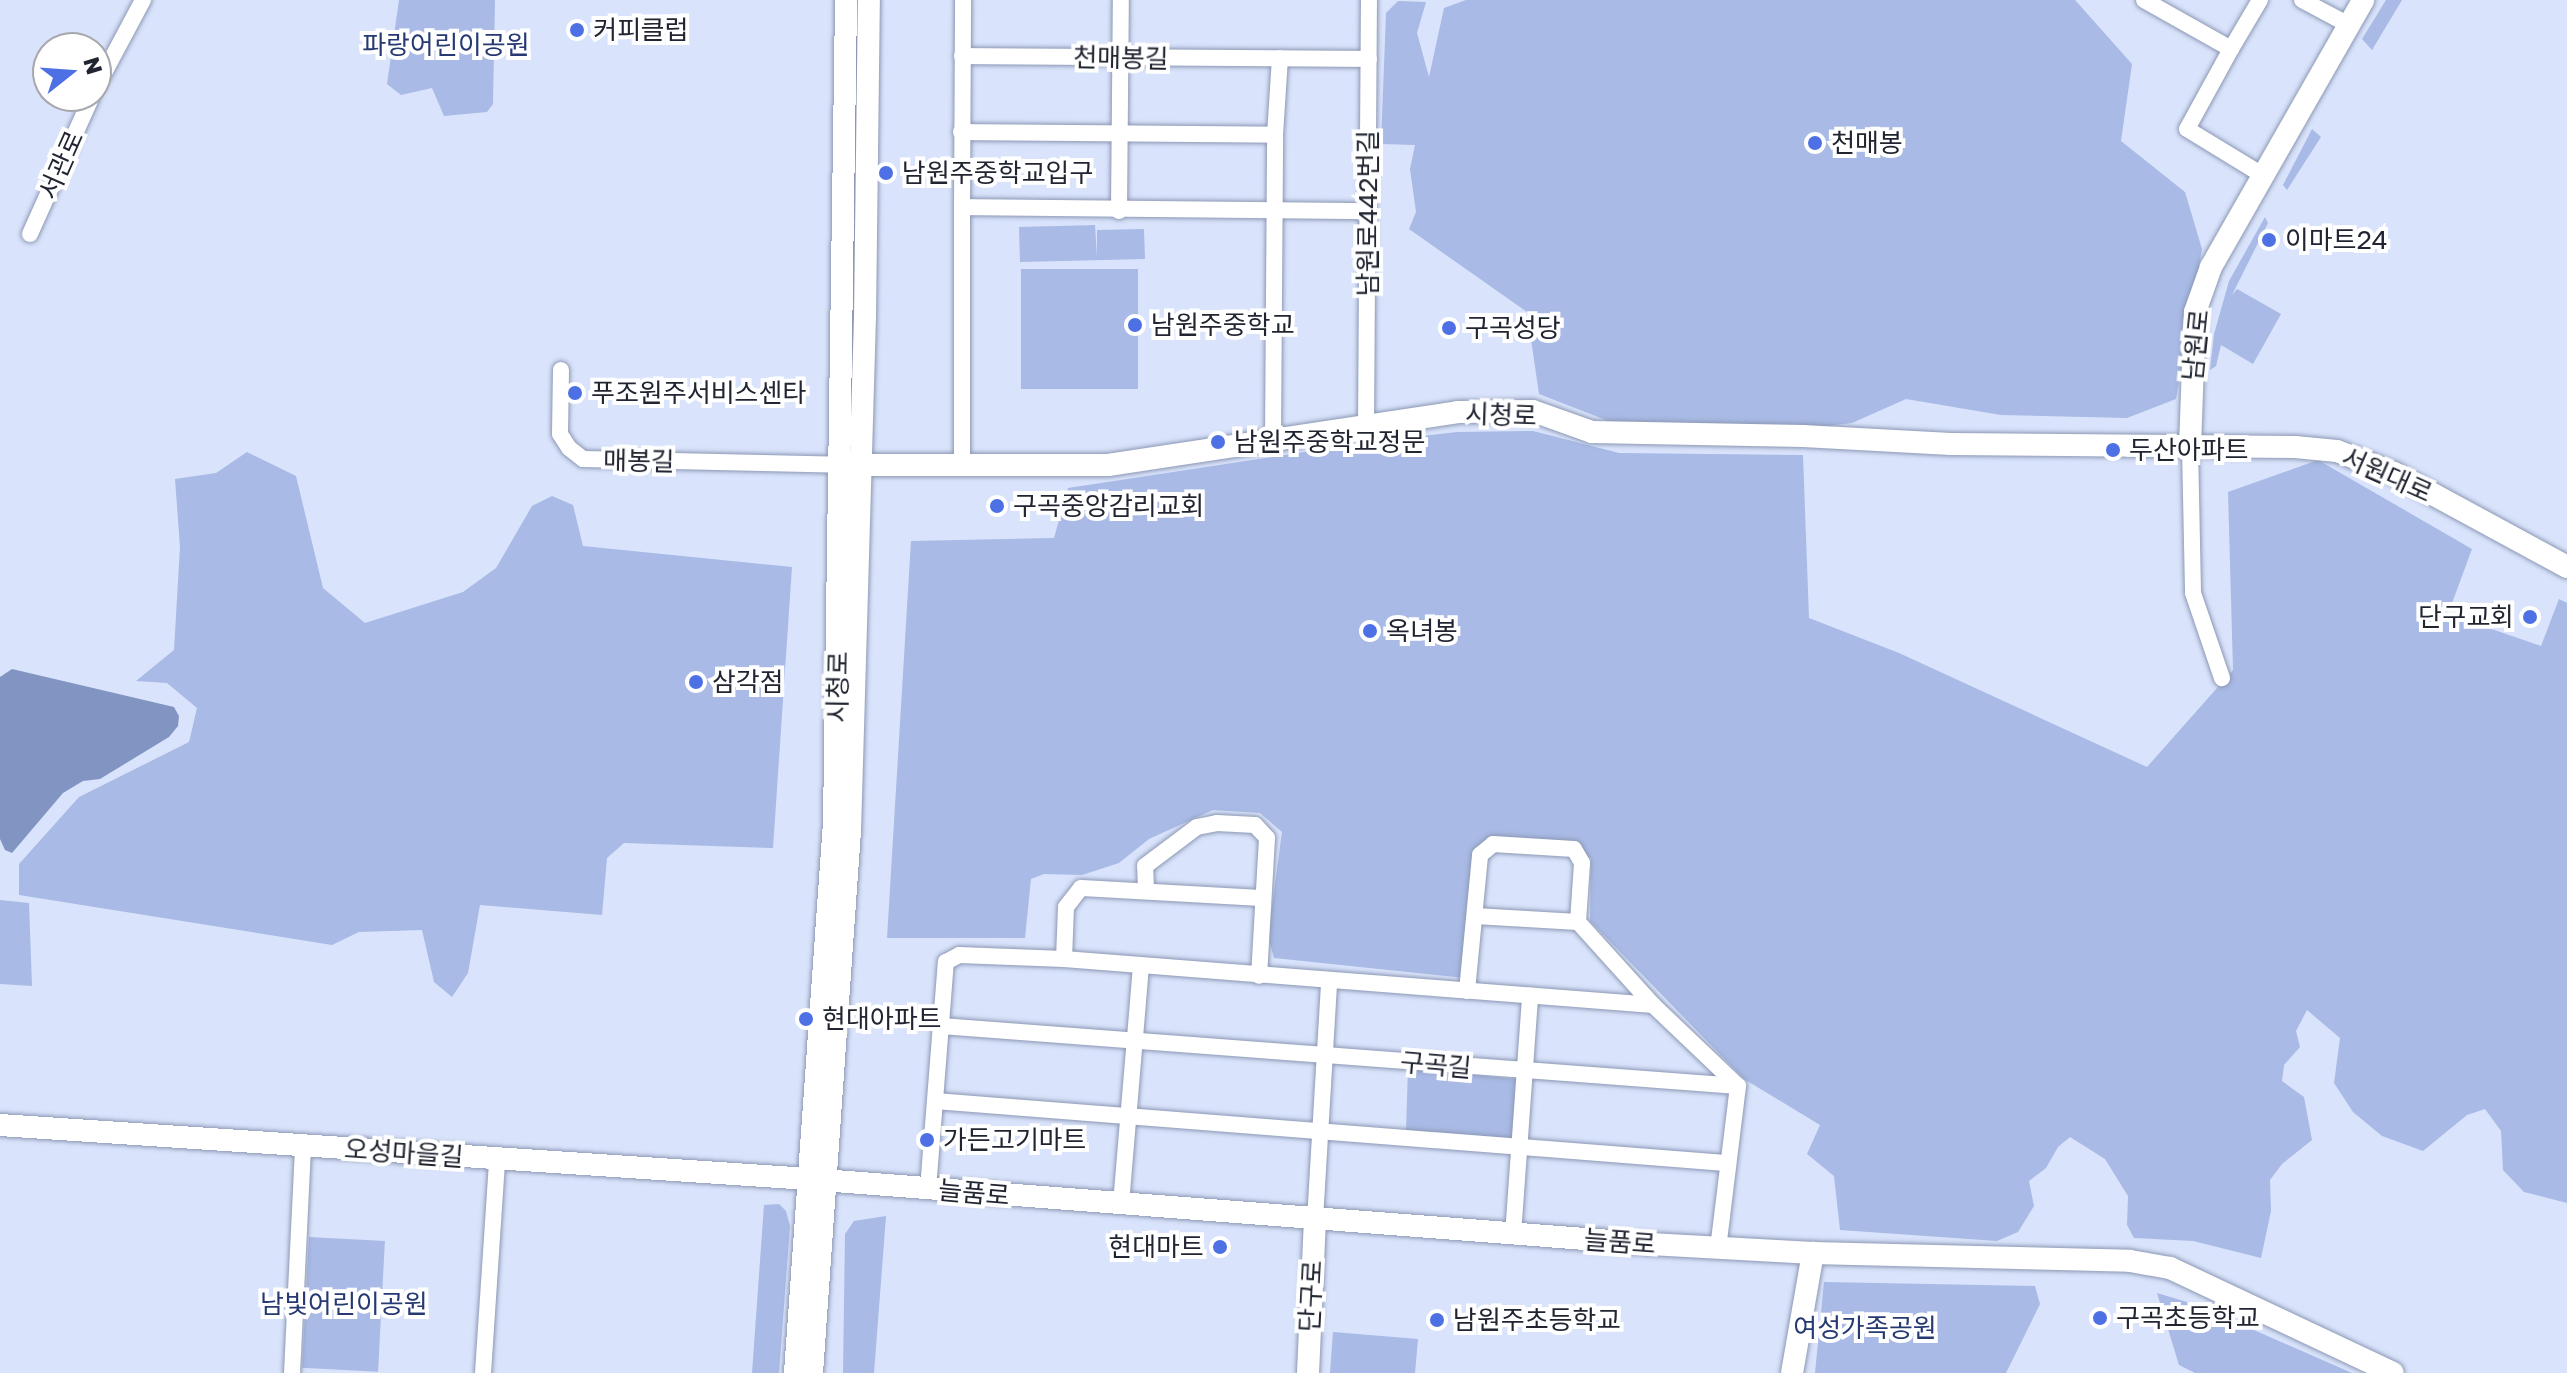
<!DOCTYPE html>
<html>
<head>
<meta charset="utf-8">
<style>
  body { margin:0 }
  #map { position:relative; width:2567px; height:1373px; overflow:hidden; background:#d9e3fb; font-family:"Golos Text","Noto Sans KR",sans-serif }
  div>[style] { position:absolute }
  .green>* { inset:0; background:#a8bae5; transform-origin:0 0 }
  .water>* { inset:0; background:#8295c2 }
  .roads { filter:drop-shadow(0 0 2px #8c98b4) drop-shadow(0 0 2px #8c98b4) }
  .street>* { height:16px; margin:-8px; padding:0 8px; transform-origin:8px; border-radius:8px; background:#fff }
  .secondary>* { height:22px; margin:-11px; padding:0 11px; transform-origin:11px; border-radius:11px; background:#fff }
  .dots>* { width:22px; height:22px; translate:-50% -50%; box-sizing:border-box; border:4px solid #fff; border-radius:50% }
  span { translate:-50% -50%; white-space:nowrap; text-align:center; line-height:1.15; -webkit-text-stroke:8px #fff; paint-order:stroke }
  .poi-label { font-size:26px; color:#212531 }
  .left { translate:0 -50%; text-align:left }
  .right { translate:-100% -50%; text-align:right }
  .park-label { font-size:26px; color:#263972 }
  .street-label { font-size:26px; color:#212531 }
  .north { position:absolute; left:32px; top:32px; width:80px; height:80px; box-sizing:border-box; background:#fff; border:2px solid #a6a8ad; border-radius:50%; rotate:73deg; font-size:22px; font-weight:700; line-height:32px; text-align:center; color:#212531 }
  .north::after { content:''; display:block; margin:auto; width:28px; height:36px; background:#4d71e5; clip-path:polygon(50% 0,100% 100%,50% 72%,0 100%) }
</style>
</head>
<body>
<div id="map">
  <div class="green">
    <i style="clip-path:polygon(399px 0,495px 0,493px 104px,487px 112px,444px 116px,432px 88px,401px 95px,387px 84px)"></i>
    <i style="clip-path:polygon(1466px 0,2075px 0,2132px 64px,2121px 141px,2185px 192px,2202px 249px,2176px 399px,2127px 418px,2001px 415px,1906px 399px,1852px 423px,1804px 429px,1616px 424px,1539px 394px,1527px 312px,1409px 229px,1416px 212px,1410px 169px,1415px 145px,1381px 144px,1386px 13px,1398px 1px,1426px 2px,1417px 33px,1429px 77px,1444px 8px)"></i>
    <i style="clip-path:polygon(2386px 0,2402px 0,2372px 50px,2362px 39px)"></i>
    <i style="clip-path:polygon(2312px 129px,2321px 137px,2287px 190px,2283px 185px)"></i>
    <i style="clip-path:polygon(2265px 217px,2268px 223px,2232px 295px,2237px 289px,2281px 314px,2253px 364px,2221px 345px,2216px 366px,2210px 370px,2214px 334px,2229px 281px)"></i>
    <i style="clip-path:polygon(1095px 225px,1097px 257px,1097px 230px,1144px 229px,1145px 259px,1020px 262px,1019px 227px)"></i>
    <i style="left:1021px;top:269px;width:117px;height:120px"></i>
    <i style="clip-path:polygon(1533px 431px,1619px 453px,1803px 455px,1809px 618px,1899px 653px,2147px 767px,2233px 670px,2228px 492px,2318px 460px,2472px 549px,2448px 614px,2541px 646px,2559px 599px,2567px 603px,2567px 1203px,2524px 1192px,2503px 1170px,2501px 1131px,2485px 1109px,2467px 1115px,2423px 1151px,2382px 1136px,2353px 1112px,2334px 1083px,2340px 1038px,2307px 1010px,2296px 1031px,2300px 1047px,2284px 1065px,2282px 1081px,2304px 1097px,2312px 1140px,2282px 1164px,2270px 1180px,2271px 1211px,2261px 1258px,2193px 1241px,2134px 1238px,2127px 1225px,2128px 1196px,2105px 1159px,2070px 1137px,2058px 1147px,2046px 1168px,2029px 1181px,2034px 1206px,2018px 1232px,1997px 1241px,1840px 1230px,1834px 1176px,1807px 1154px,1820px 1125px,1744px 1079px,1590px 921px,1591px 858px,1540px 843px,1474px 856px,1465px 978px,1274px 958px,1268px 936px,1282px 832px,1260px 813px,1213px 810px,1149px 839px,1119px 863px,1082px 875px,1044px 874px,1031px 879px,1025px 938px,887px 938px,911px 541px,1054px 538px,1068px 488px,1370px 442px,1457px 432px)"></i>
    <i style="clip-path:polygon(247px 452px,296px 476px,323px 588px,365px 623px,463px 592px,496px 568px,532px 506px,552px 496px,573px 505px,583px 546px,792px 567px,773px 848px,624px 843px,607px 858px,602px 915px,480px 905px,468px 973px,452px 997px,434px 982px,422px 930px,359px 932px,332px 945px,19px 895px,19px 864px,79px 797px,189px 742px,197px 708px,167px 683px,136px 681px,174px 650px,180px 547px,175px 479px,216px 473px)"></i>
    <i style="clip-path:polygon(0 900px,29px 903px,32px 986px,0 984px)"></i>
    <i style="clip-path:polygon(1408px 1068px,1514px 1079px,1517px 1081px,1515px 1138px,1406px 1131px)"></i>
    <i style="clip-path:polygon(779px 1204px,786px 1211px,790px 1226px,779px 1373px,752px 1373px,764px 1205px)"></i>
    <i style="clip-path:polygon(886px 1216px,874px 1373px,843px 1373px,845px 1234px,854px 1221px)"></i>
    <i style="left:309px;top:1237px;width:76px;height:131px;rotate:3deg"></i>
    <i style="clip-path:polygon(1824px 1282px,2035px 1286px,2040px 1304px,2006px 1373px,1815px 1373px)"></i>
    <i style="clip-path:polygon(2157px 1293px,2197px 1305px,2352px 1373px,2195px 1373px,2179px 1365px)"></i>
    <i style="clip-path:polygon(1333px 1332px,1418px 1339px,1415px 1373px,1330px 1373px)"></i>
  </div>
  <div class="water">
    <i style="clip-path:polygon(12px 669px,174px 707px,179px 716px,178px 726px,169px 737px,100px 779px,83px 781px,63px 793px,12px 853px,5px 850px,0 839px,0 677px)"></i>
  </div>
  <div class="roads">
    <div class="street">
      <i style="left:2144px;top:0;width:100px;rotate:29.4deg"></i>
      <i style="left:2231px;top:49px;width:57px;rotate:-59.4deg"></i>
      <i style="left:2302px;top:0;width:53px;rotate:28deg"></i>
      <i style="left:2231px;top:49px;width:91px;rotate:118.8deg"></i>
      <i style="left:2187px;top:129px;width:90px;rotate:31.4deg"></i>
      <i style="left:962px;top:56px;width:407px;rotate:0.4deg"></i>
      <i style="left:96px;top:88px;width:100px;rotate:-61.9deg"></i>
      <i style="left:961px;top:132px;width:314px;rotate:0.5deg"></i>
      <i style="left:962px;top:207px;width:207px;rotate:-89.7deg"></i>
      <i style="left:1119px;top:211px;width:211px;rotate:-89.5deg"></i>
      <i style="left:30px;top:234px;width:151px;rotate:-65.8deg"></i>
      <i style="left:561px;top:370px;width:64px;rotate:90.9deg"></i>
      <i style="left:560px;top:434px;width:17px;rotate:57deg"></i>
      <i style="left:569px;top:448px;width:18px;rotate:38deg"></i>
      <i style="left:583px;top:459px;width:258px;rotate:1.3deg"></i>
      <i style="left:1366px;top:425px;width:425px;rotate:-89.6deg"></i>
      <i style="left:1273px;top:439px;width:304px;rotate:-89.6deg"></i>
      <i style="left:1275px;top:135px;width:77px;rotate:-86.3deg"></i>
      <i style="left:2190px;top:447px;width:146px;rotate:88.8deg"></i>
      <i style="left:2193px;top:593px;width:90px;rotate:71.2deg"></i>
      <i style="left:962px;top:466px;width:259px;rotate:-90deg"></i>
      <i style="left:962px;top:207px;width:406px;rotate:0.6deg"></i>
      <i style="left:1146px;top:890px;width:24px;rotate:-92deg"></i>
      <i style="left:1145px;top:866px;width:65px;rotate:-36.9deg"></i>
      <i style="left:1197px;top:827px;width:20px;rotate:-11deg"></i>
      <i style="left:1217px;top:823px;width:38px;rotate:3deg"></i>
      <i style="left:1255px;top:825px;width:18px;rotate:47deg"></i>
      <i style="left:1267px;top:838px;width:138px;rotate:93.3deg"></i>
      <i style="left:1475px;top:916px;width:103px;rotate:3.3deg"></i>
      <i style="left:1578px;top:922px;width:112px;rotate:47.9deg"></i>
      <i style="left:1653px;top:1005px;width:117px;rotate:43.6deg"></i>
      <i style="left:1738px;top:1086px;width:163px;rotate:97deg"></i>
      <i style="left:1064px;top:959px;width:52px;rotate:-87.8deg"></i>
      <i style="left:1066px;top:907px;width:24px;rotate:-52deg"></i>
      <i style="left:1081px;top:888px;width:181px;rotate:3.2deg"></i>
      <i style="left:1467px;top:991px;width:137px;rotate:-84.5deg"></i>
      <i style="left:1480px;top:855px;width:17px;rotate:-40deg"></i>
      <i style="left:1493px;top:844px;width:81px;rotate:3.5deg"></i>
      <i style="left:1574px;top:849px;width:16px;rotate:60deg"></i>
      <i style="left:1582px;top:863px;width:59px;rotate:93.9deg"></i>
      <i style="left:941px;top:1026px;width:799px;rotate:4.31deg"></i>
      <i style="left:935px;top:1101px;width:793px;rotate:4.48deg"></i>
      <i style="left:928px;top:1189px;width:228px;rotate:-85.5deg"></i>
      <i style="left:946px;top:962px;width:15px;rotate:-28deg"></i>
      <i style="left:959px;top:955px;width:105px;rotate:2.2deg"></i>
      <i style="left:1064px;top:959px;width:591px;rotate:4.47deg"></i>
      <i style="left:1121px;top:1204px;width:238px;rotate:-85.2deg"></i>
      <i style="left:1315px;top:1220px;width:238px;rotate:-86.6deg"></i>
      <i style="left:1513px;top:1235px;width:240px;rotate:-85.9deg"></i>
      <i style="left:292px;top:1373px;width:227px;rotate:-87.2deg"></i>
      <i style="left:483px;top:1373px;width:213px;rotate:-86.2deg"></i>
    </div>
    <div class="secondary">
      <i style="left:2190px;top:447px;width:135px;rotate:-87.9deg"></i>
      <i style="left:2195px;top:312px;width:48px;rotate:-70.4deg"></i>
      <i style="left:2211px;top:267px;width:307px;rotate:-60.3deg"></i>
      <i style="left:841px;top:465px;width:267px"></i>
      <i style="left:1108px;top:465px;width:354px;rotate:-8.6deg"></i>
      <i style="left:1458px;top:412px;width:75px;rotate:-0.8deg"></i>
      <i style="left:1533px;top:411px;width:63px;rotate:19.6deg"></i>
      <i style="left:1592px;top:432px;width:211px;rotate:1.1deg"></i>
      <i style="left:1803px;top:436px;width:148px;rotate:3.1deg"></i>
      <i style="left:1951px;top:444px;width:344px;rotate:0.5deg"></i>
      <i style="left:2295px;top:447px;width:42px;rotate:5.4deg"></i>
      <i style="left:2337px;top:451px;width:61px;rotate:21.1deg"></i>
      <i style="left:2394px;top:473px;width:197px;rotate:28.5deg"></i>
      <i style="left:0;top:1125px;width:811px;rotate:3.82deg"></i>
      <i style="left:809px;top:1179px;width:844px;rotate:4.42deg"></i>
      <i style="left:1650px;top:1244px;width:163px;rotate:3.2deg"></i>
      <i style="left:1813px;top:1253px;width:317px;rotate:1.4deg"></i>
      <i style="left:2130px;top:1261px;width:41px;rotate:9.9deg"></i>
      <i style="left:2170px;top:1268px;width:246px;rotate:25.2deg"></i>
      <i style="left:795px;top:1373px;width:552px;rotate:-85.95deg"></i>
      <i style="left:834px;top:822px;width:822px;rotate:-89.16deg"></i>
      <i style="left:812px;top:1373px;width:543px;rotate:-85.99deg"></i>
      <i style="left:850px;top:831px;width:514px;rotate:-88.33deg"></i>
      <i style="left:865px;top:317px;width:317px;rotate:-89.3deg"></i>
      <i style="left:1308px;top:1373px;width:153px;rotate:-87.4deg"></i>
      <i style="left:1792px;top:1373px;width:122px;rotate:-80.1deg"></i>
    </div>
  </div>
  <div class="dots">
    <i style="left:577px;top:30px;background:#4d71e5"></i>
    <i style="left:1815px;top:143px;background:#4d71e5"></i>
    <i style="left:886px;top:173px;background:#4d71e5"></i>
    <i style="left:2269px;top:240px;background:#4d71e5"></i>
    <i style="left:1135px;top:325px;background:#4d71e5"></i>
    <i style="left:1449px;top:328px;background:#4d71e5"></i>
    <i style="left:575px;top:393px;background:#4d71e5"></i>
    <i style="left:1218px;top:442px;background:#4d71e5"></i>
    <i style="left:2113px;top:450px;background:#4d71e5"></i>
    <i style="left:997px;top:506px;background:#4d71e5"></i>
    <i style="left:2530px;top:617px;background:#4d71e5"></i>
    <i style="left:1370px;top:631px;background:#4d71e5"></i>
    <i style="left:696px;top:682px;background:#4d71e5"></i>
    <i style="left:806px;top:1019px;background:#4d71e5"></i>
    <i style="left:927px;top:1140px;background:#4d71e5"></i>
    <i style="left:1220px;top:1247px;background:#4d71e5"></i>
    <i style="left:2100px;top:1318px;background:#4d71e5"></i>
    <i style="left:1437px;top:1320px;background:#4d71e5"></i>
  </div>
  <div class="poi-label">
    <span class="left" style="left:593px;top:30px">커피클럽</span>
    <span class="left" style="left:1831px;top:143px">천매봉</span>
    <span class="left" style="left:902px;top:173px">남원주중학교입구</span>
    <span class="left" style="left:2285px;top:240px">이마트24</span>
    <span class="left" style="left:1151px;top:325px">남원주중학교</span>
    <span class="left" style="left:1465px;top:328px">구곡성당</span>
    <span class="left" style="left:591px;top:393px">푸조원주서비스센타</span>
    <span class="left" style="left:1234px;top:442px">남원주중학교정문</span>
    <span class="left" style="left:2129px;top:450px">두산아파트</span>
    <span class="left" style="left:1013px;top:506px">구곡중앙감리교회</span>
    <span class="right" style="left:2514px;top:617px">단구교회</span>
    <span class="left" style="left:1386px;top:631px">옥녀봉</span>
    <span class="left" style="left:712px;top:682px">삼각점</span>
    <span class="left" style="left:822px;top:1019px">현대아파트</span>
    <span class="left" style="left:943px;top:1140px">가든고기마트</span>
    <span class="right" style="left:1204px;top:1247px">현대마트</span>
    <span class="left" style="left:2116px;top:1318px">구곡초등학교</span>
    <span class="left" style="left:1453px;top:1320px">남원주초등학교</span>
  </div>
  <div class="park-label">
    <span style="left:446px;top:45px">파랑어린이공원</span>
    <span style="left:344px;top:1304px">남빛어린이공원</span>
    <span style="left:1865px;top:1328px">여성가족공원</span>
  </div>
  <div class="street-label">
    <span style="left:1121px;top:58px;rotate:1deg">천매봉길</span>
    <span style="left:61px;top:165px;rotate:-66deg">서관로</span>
    <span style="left:1368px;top:213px;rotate:-90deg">남원로442번길</span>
    <span style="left:2196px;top:345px;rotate:-84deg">남원로</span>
    <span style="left:1501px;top:415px;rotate:2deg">시청로</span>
    <span style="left:639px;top:461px;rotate:1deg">매봉길</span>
    <span style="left:2387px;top:475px;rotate:24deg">서원대로</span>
    <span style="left:838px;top:687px;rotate:-89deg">시청로</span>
    <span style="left:1436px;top:1065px;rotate:5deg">구곡길</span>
    <span style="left:404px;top:1153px;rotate:4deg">오성마을길</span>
    <span style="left:974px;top:1193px;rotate:5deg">늘품로</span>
    <span style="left:1620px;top:1242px;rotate:4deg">늘품로</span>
    <span style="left:1311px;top:1296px;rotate:-87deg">단구로</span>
  </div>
  <div class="north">N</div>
</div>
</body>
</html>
